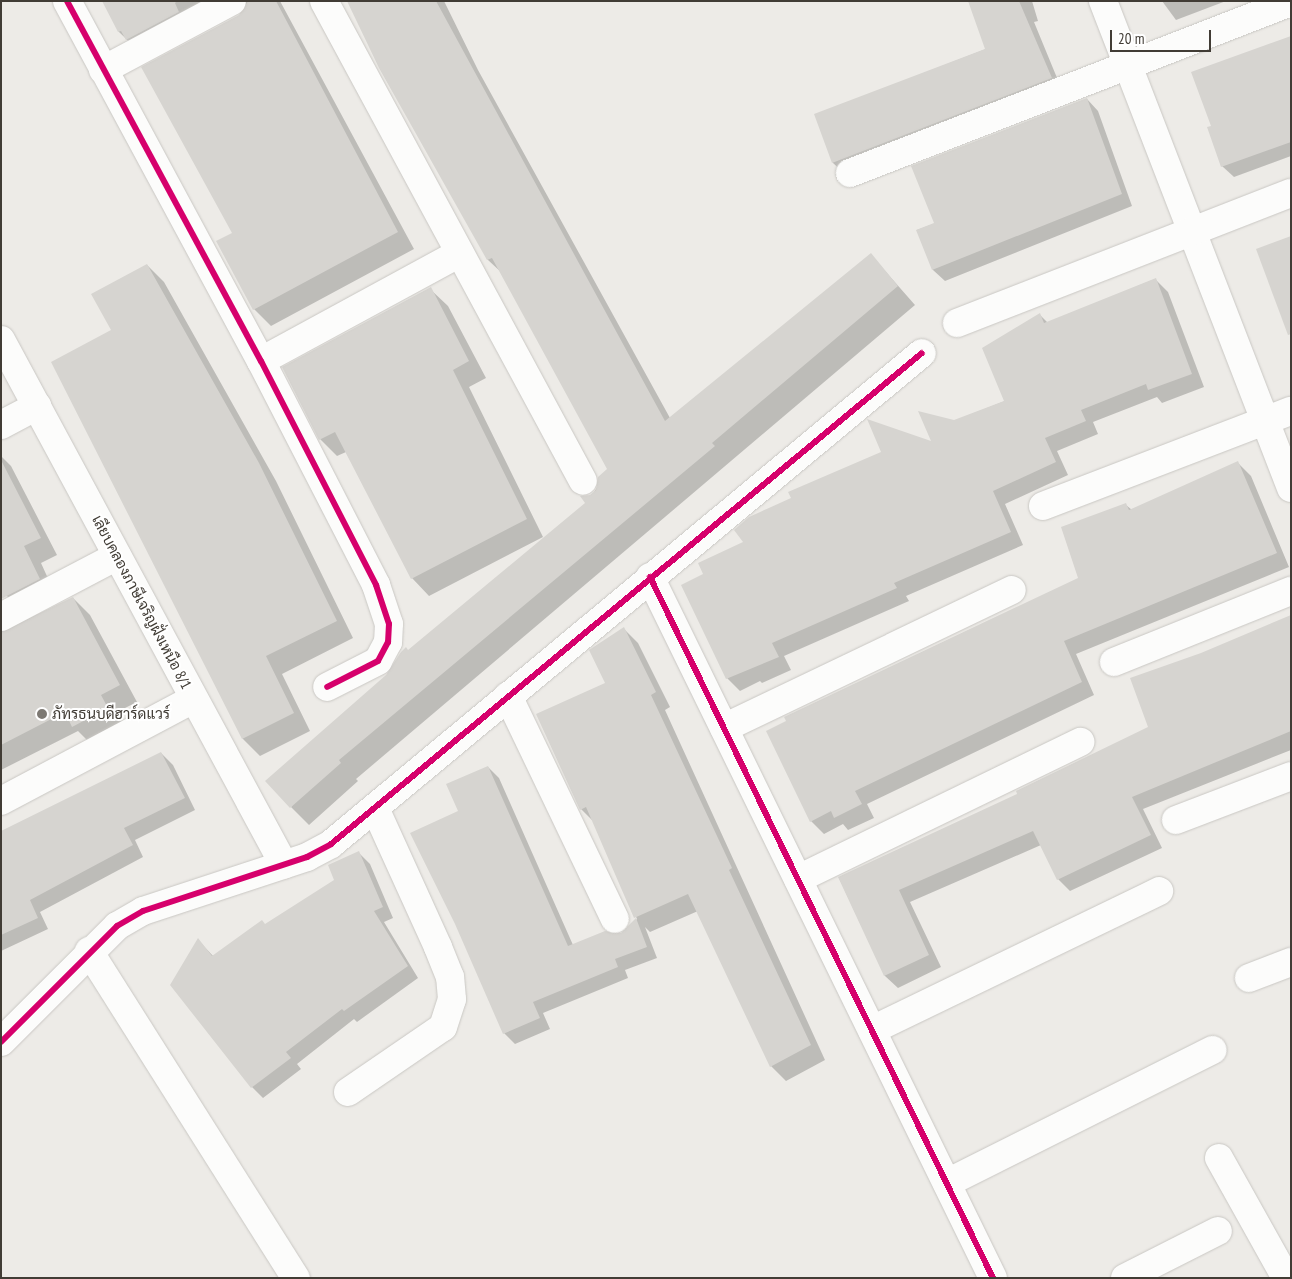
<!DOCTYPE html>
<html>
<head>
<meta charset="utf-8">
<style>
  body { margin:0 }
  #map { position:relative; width:1292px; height:1279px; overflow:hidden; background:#edebe7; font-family:"PT Sans Narrow",Sarabun,sans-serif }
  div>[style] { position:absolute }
  .shadow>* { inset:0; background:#0003 }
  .building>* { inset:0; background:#d6d4d0 }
  .roads { filter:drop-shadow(0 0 1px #c9c7c3) drop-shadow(0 0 1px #c9c7c3) }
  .minor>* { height:28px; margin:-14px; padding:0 14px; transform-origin:14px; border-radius:14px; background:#fcfcfb }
  .cycleway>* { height:6px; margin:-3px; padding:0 3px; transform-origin:3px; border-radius:3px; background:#d6006c }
  .dots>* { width:14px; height:14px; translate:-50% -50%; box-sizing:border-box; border:2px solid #fff; border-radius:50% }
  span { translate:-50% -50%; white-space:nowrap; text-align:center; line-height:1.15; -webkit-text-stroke:4px #fff; paint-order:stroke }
  .street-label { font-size:15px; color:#413c35 }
  .poi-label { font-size:15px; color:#413c35 }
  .left { translate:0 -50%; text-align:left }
  .frame { position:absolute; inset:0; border:2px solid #413c35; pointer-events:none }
  .scale { position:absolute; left:1110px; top:30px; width:101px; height:22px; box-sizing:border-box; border:2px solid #413c35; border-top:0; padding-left:6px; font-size:15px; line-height:18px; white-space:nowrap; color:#413c35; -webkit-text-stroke:4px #fff; paint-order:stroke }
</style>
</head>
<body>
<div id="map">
  <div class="shadow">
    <i style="clip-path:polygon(103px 1px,280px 1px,414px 249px,271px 326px,254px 309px,233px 234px,240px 16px,247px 4px,144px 56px,119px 32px)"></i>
    <i style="clip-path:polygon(348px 1px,444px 1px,478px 70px,670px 418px,871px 255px,915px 305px,356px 779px,358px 781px,309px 825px,291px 807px,387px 675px,408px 651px,587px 504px,608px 469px,502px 273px,488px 260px,380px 67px)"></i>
    <i style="clip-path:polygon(970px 1px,1032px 1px,1038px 21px,1034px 22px,1062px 90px,845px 174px,833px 163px,816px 115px,986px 49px)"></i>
    <i style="clip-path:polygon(1162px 1px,1226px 1px,1176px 20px)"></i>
    <i style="clip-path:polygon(1291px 38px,1291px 156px,1234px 177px,1222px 166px,1213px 126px)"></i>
    <i style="clip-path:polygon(1087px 99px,1098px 111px,1132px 206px,945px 281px,933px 270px,917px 230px,936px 223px)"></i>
    <i style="clip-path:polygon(147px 265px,164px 282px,276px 481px,353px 638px,282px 674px,310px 731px,260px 756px,243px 739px,53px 362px,113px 331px)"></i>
    <i style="clip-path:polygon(1155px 279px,1168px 292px,1204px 387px,1162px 403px,1157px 397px,1093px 422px,1098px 434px,1057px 451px,1068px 475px,1005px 504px,1023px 545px,906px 596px,909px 601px,784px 656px,791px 670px,762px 683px,760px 681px,740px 691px,727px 678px,705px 575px,745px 543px,933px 443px,954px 421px,1005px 401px,1040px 315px,1048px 323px)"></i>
    <i style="clip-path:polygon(430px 289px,448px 306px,486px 378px,469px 387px,543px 537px,429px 596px,412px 578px,346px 452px,337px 456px,320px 439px)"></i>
    <i style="clip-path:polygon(1px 456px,11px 466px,57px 555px,41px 563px,56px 596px,24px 613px,7px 596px,1px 584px)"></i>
    <i style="clip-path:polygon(1238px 463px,1251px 476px,1289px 567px,1076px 654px,1094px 695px,867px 804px,874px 818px,848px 830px,843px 824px,824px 834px,811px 821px,1080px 578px,1126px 505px,1132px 510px)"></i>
    <i style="clip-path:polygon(73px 598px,90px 615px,137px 702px,117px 712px,124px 725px,90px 743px,78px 731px,1px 770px,1px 632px)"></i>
    <i style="clip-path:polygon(1291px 616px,1291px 750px,1143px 809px,1162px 848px,1070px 891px,1058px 879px,1041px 845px,910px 902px,941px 967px,898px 988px,885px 976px,839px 878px,1019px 794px,1149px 728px,1201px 654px)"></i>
    <i style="clip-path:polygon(624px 629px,638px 643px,670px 707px,665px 710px,825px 1060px,786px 1081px,771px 1066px,698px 911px,650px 932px,645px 927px,657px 958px,625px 970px,628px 978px,543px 1013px,550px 1029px,515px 1044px,504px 1033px,460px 811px,488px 767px,499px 778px,573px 945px,622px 935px,637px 919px,594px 822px,581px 809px,538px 715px,607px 683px)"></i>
    <i style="clip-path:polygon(161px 753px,173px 765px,195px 810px,135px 840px,143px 857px,40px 912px,48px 929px,1px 951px,1px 840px)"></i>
    <i style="clip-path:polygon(359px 853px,370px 864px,393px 918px,384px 922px,418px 978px,357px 1022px,354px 1019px,297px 1064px,301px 1069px,263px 1098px,252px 1087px,198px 940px,214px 957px,336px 881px)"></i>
  </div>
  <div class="building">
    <i style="clip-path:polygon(102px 1px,177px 1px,175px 3px,179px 12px,126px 40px,121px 31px,118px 32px)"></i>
    <i style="clip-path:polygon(248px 1px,276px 1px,398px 232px,253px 310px,216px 241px,232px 233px,141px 67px,239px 15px)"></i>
    <i style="clip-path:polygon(347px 1px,436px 1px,665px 421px,871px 253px,898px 286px,712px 443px,715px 446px,339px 760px,341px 763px,290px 808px,265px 781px,386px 675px,401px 652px,406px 647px,408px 650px,585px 503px,580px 496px,590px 495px,596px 490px,598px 477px,607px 469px,492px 258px,487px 260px,379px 68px)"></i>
    <i style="clip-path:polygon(968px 1px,1019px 1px,1052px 78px,832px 163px,814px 114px,985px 49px)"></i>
    <i style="clip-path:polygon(1291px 36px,1291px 142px,1221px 167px,1207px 127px,1211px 126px,1191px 72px)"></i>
    <i style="clip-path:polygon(1087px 98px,1122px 194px,932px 270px,916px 230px,934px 223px,911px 166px)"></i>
    <i style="clip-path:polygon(1291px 236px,1291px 334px,1288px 335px,1256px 249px)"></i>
    <i style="clip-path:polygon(147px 264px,259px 463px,337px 621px,266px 656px,294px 713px,242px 739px,51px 362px,111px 330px,91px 294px)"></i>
    <i style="clip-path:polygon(1156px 278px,1192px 374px,1148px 390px,1146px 384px,1081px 410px,1086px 421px,1045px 438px,1056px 462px,993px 491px,1011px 532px,894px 583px,897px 588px,772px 643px,779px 657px,726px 679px,681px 585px,703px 574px,698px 563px,743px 542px,734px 530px,749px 517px,791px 498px,788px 492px,881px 452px,867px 419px,931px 441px,918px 411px,954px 420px,1004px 401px,982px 348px,1040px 313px,1044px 323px)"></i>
    <i style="clip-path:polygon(431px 287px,469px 361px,453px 370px,527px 519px,411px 579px,335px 432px,319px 440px,282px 367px)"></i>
    <i style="clip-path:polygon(1px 460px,41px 538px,24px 546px,40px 579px,1px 599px)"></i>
    <i style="clip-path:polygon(1238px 461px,1277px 553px,1064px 641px,1082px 682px,855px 791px,862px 804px,834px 818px,831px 811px,810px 822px,766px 731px,786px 721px,784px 717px,1078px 578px,1061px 527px,1126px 503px,1129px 510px)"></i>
    <i style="clip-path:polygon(73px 597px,120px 685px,101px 695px,108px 708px,72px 727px,65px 712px,1px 745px,1px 632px)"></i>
    <i style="clip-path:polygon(1291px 615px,1291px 731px,1132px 797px,1151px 835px,1057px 880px,1033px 831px,899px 890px,929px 955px,884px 976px,838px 877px,1017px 794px,1016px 791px,1148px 727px,1130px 678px,1201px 653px)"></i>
    <i style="clip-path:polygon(624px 627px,656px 692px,651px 695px,732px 868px,729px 870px,811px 1045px,770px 1067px,688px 894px,634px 918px,586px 807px,580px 810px,536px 714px,605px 683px,589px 650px)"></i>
    <i style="clip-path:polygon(161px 752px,185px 798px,124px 828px,133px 845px,30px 900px,38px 918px,1px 935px,1px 831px)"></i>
    <i style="clip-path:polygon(488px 766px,568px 946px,605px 931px,621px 933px,636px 918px,647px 947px,615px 959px,618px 967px,533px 1002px,540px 1018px,503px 1034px,455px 924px,410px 833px,458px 811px,446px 784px)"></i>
    <i style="clip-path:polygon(359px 851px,383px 907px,374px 911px,408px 966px,344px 1011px,342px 1009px,286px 1052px,291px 1058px,251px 1088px,170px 985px,198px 938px,212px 956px,262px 920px,265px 924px,334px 880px,328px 865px)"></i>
  </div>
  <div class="roads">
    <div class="minor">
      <i style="left:67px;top:1px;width:409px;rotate:61.7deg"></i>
      <i style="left:261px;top:361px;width:252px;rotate:62.8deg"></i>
      <i style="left:376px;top:585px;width:41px;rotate:71.6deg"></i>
      <i style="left:389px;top:624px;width:18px;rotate:93deg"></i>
      <i style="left:388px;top:642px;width:21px;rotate:118deg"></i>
      <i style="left:378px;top:661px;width:57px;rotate:153deg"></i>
      <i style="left:324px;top:1px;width:545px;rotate:61.65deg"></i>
      <i style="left:1103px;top:1px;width:522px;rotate:68.89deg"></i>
      <i style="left:103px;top:70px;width:146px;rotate:-28.1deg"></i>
      <i style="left:850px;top:173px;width:473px;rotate:-21.2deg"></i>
      <i style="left:957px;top:323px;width:358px;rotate:-21.3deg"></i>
      <i style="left:1px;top:340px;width:596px;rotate:61.67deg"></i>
      <i style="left:261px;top:361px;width:226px;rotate:-28.5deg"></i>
      <i style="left:1px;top:425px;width:41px;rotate:-27.8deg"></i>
      <i style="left:1043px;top:506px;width:266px;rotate:-21deg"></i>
      <i style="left:650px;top:577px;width:780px;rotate:63.93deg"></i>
      <i style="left:1px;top:617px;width:131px;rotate:-27.7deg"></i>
      <i style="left:1114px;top:662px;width:191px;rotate:-21.9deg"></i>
      <i style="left:508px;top:696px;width:247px;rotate:64.4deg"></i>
      <i style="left:724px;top:728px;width:319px;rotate:-25.6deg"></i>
      <i style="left:1px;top:801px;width:218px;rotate:-27.9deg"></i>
      <i style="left:1176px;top:820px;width:123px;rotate:-20.9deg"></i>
      <i style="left:798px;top:879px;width:314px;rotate:-25.9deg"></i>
      <i style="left:89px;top:951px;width:387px;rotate:57.7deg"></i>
      <i style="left:1249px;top:978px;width:45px;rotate:-20.9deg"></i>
      <i style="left:872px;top:1030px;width:319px;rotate:-25.8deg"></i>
      <i style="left:1px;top:1042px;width:164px;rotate:-45deg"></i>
      <i style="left:117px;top:926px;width:30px;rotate:-30deg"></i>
      <i style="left:143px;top:911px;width:173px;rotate:-18.2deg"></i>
      <i style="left:307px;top:857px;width:27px;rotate:-28deg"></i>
      <i style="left:331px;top:844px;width:768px;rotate:-39.72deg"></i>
      <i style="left:348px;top:1092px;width:115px;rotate:-34.4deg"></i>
      <i style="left:443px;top:1027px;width:29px;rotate:-72deg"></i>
      <i style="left:452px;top:999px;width:22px;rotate:-95deg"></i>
      <i style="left:450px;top:977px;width:32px;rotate:-112deg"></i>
      <i style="left:438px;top:947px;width:153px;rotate:-114.4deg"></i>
      <i style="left:1219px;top:1158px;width:137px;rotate:60.8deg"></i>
      <i style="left:947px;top:1183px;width:297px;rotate:-26.6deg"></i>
      <i style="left:1125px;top:1278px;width:104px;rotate:-26.8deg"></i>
    </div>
  </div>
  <div class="cycleway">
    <i style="left:67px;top:1px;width:409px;rotate:61.7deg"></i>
    <i style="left:261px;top:361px;width:252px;rotate:62.8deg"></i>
    <i style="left:376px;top:585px;width:41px;rotate:71.6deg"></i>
    <i style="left:389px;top:624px;width:18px;rotate:93deg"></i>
    <i style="left:388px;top:642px;width:21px;rotate:118deg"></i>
    <i style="left:378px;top:661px;width:57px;rotate:153deg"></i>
    <i style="left:650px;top:577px;width:780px;rotate:63.93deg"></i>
    <i style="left:1px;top:1042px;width:164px;rotate:-45deg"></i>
    <i style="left:117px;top:926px;width:30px;rotate:-30deg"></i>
    <i style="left:143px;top:911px;width:173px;rotate:-18.2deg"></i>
    <i style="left:307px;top:857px;width:27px;rotate:-28deg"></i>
    <i style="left:331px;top:844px;width:768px;rotate:-39.72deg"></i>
  </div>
  <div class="dots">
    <i style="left:42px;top:714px;background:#7d7973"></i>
  </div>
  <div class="street-label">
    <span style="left:142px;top:602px;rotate:62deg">เลียบคลองภาษีเจริญฝั่งเหนือ 8/1</span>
  </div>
  <div class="poi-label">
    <span class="left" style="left:52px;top:714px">ภัทรธนบดีฮาร์ดแวร์</span>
  </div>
  <div class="frame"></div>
  <div class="scale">20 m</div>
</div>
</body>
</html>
